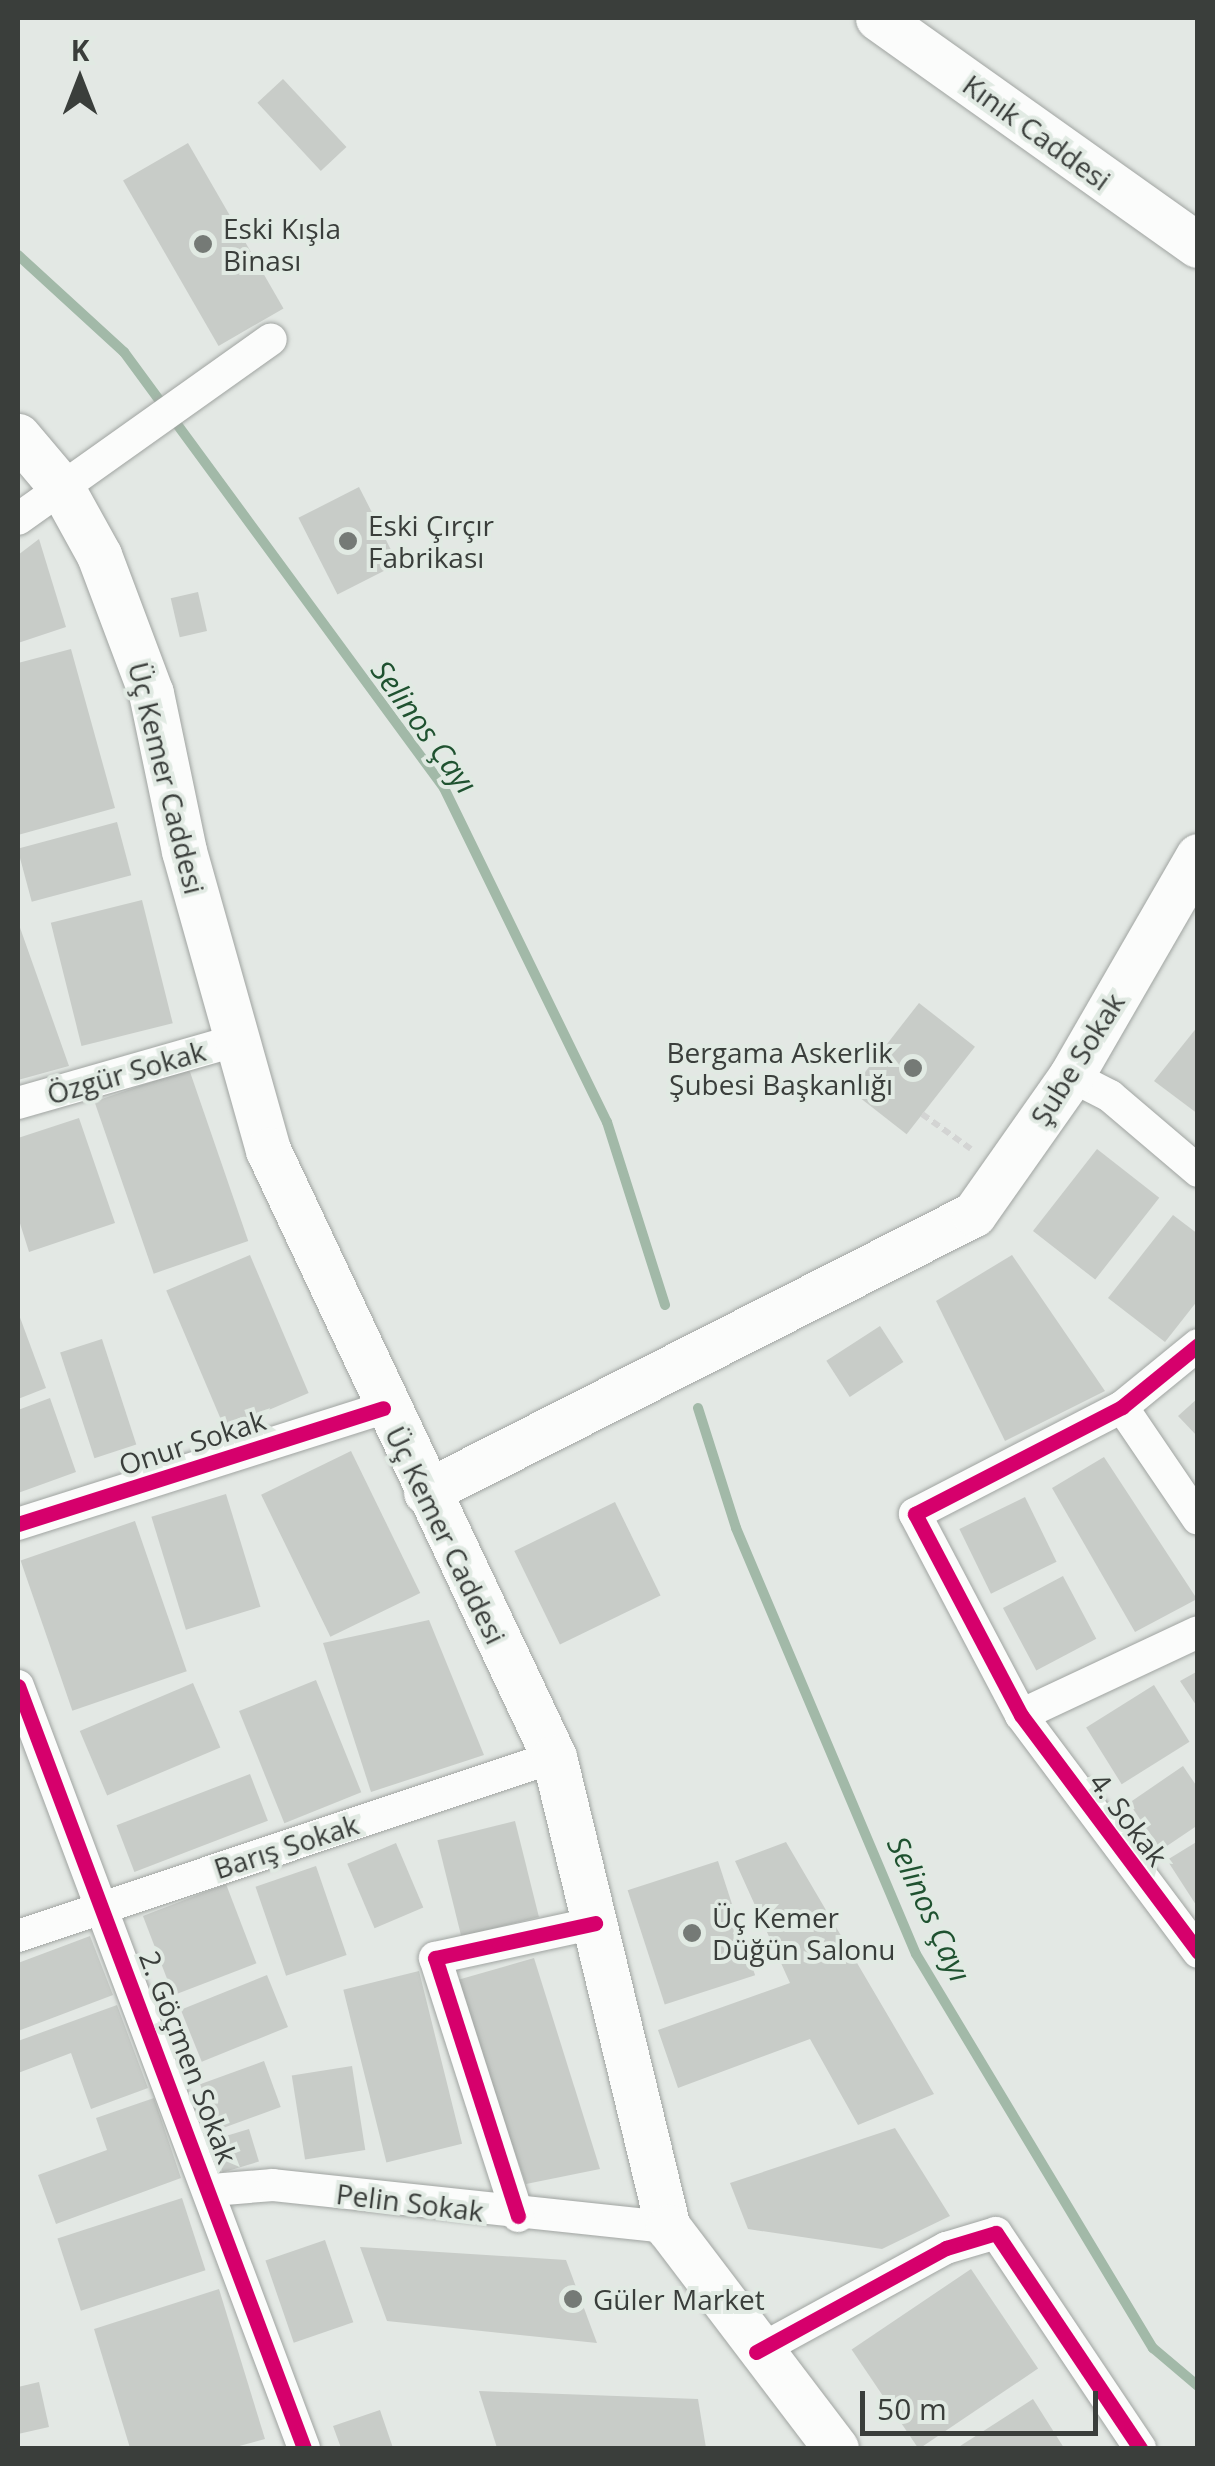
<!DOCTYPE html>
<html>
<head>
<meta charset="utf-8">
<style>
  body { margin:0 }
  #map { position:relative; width:1215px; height:2466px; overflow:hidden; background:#e3e8e4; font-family:"Open Sans",sans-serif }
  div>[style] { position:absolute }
  .stream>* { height:10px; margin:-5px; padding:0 5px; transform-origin:5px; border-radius:5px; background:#a2b9a8 }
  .building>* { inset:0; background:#c8ccc8; transform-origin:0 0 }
  .path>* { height:6px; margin-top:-3px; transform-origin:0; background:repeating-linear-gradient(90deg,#d3d4d3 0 8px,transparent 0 13px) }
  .roads { filter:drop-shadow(0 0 2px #a0a4a1) drop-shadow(0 0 2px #a0a4a1) }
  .street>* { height:32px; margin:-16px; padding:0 16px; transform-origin:16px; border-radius:16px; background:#fbfcfb }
  .secondary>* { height:45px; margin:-22.5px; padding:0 22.5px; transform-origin:22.5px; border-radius:22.5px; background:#fbfcfb }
  .cycleway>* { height:15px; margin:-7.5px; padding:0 7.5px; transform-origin:7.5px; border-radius:7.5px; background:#d6006c }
  .dots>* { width:28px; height:28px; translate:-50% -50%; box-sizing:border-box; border:5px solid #e1eae3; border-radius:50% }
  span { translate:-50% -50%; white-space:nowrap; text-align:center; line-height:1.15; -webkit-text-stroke:8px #e1eae3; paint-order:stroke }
  .street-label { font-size:28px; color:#3a3e3b }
  .poi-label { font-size:28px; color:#3a3e3b }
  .left { translate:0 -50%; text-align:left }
  .right { translate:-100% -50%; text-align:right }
  .water-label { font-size:30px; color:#1f5230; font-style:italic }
  .frame { position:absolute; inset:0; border:20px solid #3a3e3b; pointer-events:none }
  .north { position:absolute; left:30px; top:30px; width:100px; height:100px; -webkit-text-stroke:8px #e1eae3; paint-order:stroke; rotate:0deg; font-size:28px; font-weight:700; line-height:40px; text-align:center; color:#3a3e3b }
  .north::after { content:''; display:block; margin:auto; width:35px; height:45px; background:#3a3e3b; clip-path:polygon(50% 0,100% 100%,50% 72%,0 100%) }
  .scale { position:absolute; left:860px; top:2391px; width:238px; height:45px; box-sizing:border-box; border:5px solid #3a3e3b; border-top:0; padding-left:12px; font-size:30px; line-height:35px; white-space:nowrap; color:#3a3e3b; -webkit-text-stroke:8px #e1eae3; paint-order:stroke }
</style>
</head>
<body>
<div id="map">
  <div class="stream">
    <i style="left:18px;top:255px;width:144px;rotate:42.5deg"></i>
    <i style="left:124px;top:352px;width:541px;rotate:53.72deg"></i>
    <i style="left:444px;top:788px;width:372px;rotate:64deg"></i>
    <i style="left:607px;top:1122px;width:192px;rotate:72.4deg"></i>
    <i style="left:698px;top:1408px;width:126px;rotate:72.4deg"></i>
    <i style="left:736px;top:1528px;width:462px;rotate:67.1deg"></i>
    <i style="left:916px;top:1954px;width:460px;rotate:59deg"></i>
    <i style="left:1153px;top:2348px;width:59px;rotate:40.2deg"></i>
  </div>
  <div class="building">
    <i style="left:283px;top:79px;width:93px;height:35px;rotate:47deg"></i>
    <i style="left:188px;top:143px;width:191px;height:75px;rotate:60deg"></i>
    <i style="left:359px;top:487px;width:86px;height:68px;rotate:63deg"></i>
    <i style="clip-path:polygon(39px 539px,66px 627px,18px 643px,18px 555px)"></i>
    <i style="left:198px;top:592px;width:40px;height:28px;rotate:77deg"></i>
    <i style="clip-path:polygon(71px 649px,115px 808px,18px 835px,18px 663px)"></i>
    <i style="left:117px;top:822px;width:55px;height:103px;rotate:75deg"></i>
    <i style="left:142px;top:900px;width:127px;height:94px;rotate:76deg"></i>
    <i style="clip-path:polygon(18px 922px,69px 1066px,18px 1080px)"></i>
    <i style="left:919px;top:1003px;width:71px;height:111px;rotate:38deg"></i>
    <i style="clip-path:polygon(1198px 1026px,1198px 1114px,1154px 1081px)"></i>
    <i style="left:189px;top:1069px;width:182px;height:100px;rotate:71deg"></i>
    <i style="clip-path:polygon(79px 1118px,115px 1223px,29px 1252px,18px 1217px,18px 1138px)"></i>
    <i style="left:1097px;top:1149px;width:79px;height:104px;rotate:38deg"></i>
    <i style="clip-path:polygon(1173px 1215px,1198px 1234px,1198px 1300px,1165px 1342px,1108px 1298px)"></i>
    <i style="left:250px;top:1255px;width:150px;height:91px;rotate:67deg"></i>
    <i style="clip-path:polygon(1012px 1255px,1105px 1391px,1005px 1441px,936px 1301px)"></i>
    <i style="clip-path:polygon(18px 1312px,46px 1388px,18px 1399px)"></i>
    <i style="left:880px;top:1326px;width:43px;height:64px;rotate:57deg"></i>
    <i style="left:102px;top:1339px;width:111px;height:44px;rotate:72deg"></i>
    <i style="clip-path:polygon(50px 1398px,76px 1472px,18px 1493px,18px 1410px)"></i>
    <i style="clip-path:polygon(1198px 1398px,1198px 1437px,1178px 1416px)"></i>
    <i style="left:351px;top:1451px;width:158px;height:100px;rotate:64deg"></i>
    <i style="clip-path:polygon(1104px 1457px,1197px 1599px,1135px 1632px,1052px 1488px)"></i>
    <i style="left:226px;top:1494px;width:118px;height:78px;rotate:73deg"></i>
    <i style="left:1025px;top:1497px;width:72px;height:73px;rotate:64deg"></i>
    <i style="left:615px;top:1502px;width:104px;height:112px;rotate:64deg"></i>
    <i style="left:135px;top:1521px;width:159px;height:121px;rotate:71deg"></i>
    <i style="left:1063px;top:1576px;width:71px;height:68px;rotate:62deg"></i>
    <i style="clip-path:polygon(429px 1620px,484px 1755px,371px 1792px,323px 1643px)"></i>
    <i style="clip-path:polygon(1198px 1671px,1198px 1708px,1180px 1681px)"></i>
    <i style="left:316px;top:1680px;width:121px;height:83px;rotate:68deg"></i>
    <i style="left:193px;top:1683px;width:70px;height:123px;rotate:67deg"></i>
    <i style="left:1154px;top:1685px;width:67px;height:80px;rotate:58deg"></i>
    <i style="clip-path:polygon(1183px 1766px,1198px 1788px,1198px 1825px,1161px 1850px,1129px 1803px)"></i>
    <i style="left:250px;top:1774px;width:50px;height:143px;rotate:69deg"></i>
    <i style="left:515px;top:1821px;width:99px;height:80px;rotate:76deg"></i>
    <i style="clip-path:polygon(1198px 1841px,1198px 1908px,1167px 1860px)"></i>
    <i style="clip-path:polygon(786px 1842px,934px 2094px,858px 2125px,810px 2039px,678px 2088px,658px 2030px,790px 1983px,735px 1861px)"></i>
    <i style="left:396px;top:1843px;width:70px;height:53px;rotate:67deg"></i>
    <i style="left:718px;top:1861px;width:120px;height:95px;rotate:72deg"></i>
    <i style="left:316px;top:1866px;width:94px;height:64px;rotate:71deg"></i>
    <i style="left:226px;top:1884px;width:85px;height:89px;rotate:69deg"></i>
    <i style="clip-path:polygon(90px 1936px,113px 1995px,18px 2031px,18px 1963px)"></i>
    <i style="clip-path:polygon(534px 1958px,600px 2169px,526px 2184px,454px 1981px)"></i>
    <i style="left:419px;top:1971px;width:178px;height:78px;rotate:76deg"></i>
    <i style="left:267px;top:1975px;width:56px;height:93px;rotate:68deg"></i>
    <i style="clip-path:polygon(117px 2005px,148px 2088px,91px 2109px,71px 2053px,18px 2073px,18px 2041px)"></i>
    <i style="left:264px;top:2061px;width:49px;height:68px;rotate:70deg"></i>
    <i style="left:352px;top:2066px;width:85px;height:61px;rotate:81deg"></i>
    <i style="clip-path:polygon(154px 2098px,181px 2178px,56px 2224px,38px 2175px,107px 2150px,96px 2118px)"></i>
    <i style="clip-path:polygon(895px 2128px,950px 2216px,882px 2249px,748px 2229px,730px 2183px)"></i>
    <i style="left:249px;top:2129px;width:34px;height:38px;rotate:73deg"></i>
    <i style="left:182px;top:2198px;width:76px;height:131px;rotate:72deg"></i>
    <i style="left:325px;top:2240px;width:87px;height:63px;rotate:71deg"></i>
    <i style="clip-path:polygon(360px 2247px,566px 2260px,597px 2343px,387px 2321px)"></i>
    <i style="left:971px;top:2269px;width:120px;height:144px;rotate:56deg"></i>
    <i style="clip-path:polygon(219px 2289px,265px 2439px,232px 2448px,130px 2448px,94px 2329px)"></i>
    <i style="clip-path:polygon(39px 2382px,49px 2427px,18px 2434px,18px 2387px)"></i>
    <i style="clip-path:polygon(479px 2391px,698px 2399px,706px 2448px,497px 2448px)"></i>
    <i style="clip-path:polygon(1033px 2399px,1064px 2448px,957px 2448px)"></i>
    <i style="clip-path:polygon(380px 2410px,393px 2448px,341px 2448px,333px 2426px)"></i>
  </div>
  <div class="path">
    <i style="left:922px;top:1114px;width:60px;rotate:35.5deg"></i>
  </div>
  <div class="roads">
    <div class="street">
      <i style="left:18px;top:519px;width:310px;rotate:-35.4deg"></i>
      <i style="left:1071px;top:1076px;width:44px;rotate:27.1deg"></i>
      <i style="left:1110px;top:1096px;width:116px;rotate:40.4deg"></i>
      <i style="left:18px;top:1103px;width:225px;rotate:-16deg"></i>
      <i style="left:1198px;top:1345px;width:98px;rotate:140.8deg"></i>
      <i style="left:1122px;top:1407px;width:233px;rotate:152.7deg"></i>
      <i style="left:915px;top:1514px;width:227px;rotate:62.2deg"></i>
      <i style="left:1021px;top:1715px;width:296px;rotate:53.2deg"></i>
      <i style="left:1122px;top:1407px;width:135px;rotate:55.8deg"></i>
      <i style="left:18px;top:1524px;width:383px;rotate:-17.6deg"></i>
      <i style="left:18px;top:1686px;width:814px;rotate:69.43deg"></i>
      <i style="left:1021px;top:1715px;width:195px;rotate:-25.1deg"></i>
      <i style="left:18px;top:1936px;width:565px;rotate:-18.47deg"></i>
      <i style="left:212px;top:2190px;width:61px;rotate:-4.7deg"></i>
      <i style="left:273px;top:2185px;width:397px;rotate:6.1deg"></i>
      <i style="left:518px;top:2216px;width:271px;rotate:-107.8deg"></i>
      <i style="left:435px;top:1958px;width:164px;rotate:-12.3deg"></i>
      <i style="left:756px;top:2352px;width:217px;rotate:-28.7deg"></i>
      <i style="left:946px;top:2248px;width:52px;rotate:-16.7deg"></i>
      <i style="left:996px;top:2233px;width:259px;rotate:56.2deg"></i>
    </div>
    <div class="secondary">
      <i style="left:878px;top:18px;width:392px;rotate:35.4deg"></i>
      <i style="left:18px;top:436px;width:68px;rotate:49.8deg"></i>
      <i style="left:62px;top:488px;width:77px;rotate:61.1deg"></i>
      <i style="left:99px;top:555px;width:147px;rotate:69.4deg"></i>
      <i style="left:151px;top:693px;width:161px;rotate:78.2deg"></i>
      <i style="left:184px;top:851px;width:311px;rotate:74.3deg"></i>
      <i style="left:268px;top:1150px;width:671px;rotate:64.77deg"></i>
      <i style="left:554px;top:1757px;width:484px;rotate:76.4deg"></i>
      <i style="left:668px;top:2227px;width:278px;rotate:52.8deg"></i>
      <i style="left:426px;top:1492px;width:614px;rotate:-26.9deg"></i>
      <i style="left:974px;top:1214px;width:169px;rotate:-54.9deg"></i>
      <i style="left:1071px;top:1076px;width:254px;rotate:-60deg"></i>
    </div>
  </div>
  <div class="cycleway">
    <i style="left:1198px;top:1345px;width:98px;rotate:140.8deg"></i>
    <i style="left:1122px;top:1407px;width:233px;rotate:152.7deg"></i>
    <i style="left:915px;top:1514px;width:227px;rotate:62.2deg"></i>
    <i style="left:1021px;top:1715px;width:296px;rotate:53.2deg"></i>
    <i style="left:18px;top:1524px;width:383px;rotate:-17.6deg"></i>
    <i style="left:18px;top:1686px;width:814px;rotate:69.43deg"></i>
    <i style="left:518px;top:2216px;width:271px;rotate:-107.8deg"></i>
    <i style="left:435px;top:1958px;width:164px;rotate:-12.3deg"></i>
    <i style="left:756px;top:2352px;width:217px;rotate:-28.7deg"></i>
    <i style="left:946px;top:2248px;width:52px;rotate:-16.7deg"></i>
    <i style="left:996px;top:2233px;width:259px;rotate:56.2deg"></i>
  </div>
  <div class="dots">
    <i style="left:203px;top:244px;background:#757a76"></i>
    <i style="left:348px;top:541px;background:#757a76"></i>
    <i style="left:913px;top:1068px;background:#757a76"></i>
    <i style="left:692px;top:1933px;background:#757a76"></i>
    <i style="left:573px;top:2299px;background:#757a76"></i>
  </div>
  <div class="street-label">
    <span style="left:1037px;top:132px;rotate:36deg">Kınık Caddesi</span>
    <span style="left:167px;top:778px;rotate:76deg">Üç Kemer Caddesi</span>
    <span style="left:1077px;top:1059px;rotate:-58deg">Şube Sokak</span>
    <span style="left:126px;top:1072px;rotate:-16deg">Özgür Sokak</span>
    <span style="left:192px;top:1442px;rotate:-18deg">Onur Sokak</span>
    <span style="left:446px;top:1535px;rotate:64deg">Üç Kemer Caddesi</span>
    <span style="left:1129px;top:1819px;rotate:53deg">4. Sokak</span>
    <span style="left:286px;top:1846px;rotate:-18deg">Barış Sokak</span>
    <span style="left:189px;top:2057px;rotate:69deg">2. Göçmen Sokak</span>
    <span style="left:410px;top:2202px;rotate:7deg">Pelin Sokak</span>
  </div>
  <div class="poi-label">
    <span class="left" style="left:223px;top:244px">Eski Kışla<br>Binası</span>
    <span class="left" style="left:368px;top:541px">Eski Çırçır<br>Fabrikası</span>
    <span class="right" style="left:893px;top:1068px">Bergama Askerlik<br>Şubesi Başkanlığı</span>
    <span class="left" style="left:712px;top:1933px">Üç Kemer<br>Düğün Salonu</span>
    <span class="left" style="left:593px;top:2299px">Güler Market</span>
  </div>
  <div class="water-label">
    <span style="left:424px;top:727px;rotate:54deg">Selinos Çayı</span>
    <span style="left:929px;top:1909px;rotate:65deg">Selinos Çayı</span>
  </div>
  <div class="frame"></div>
  <div class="north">K</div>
  <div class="scale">50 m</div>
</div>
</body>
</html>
